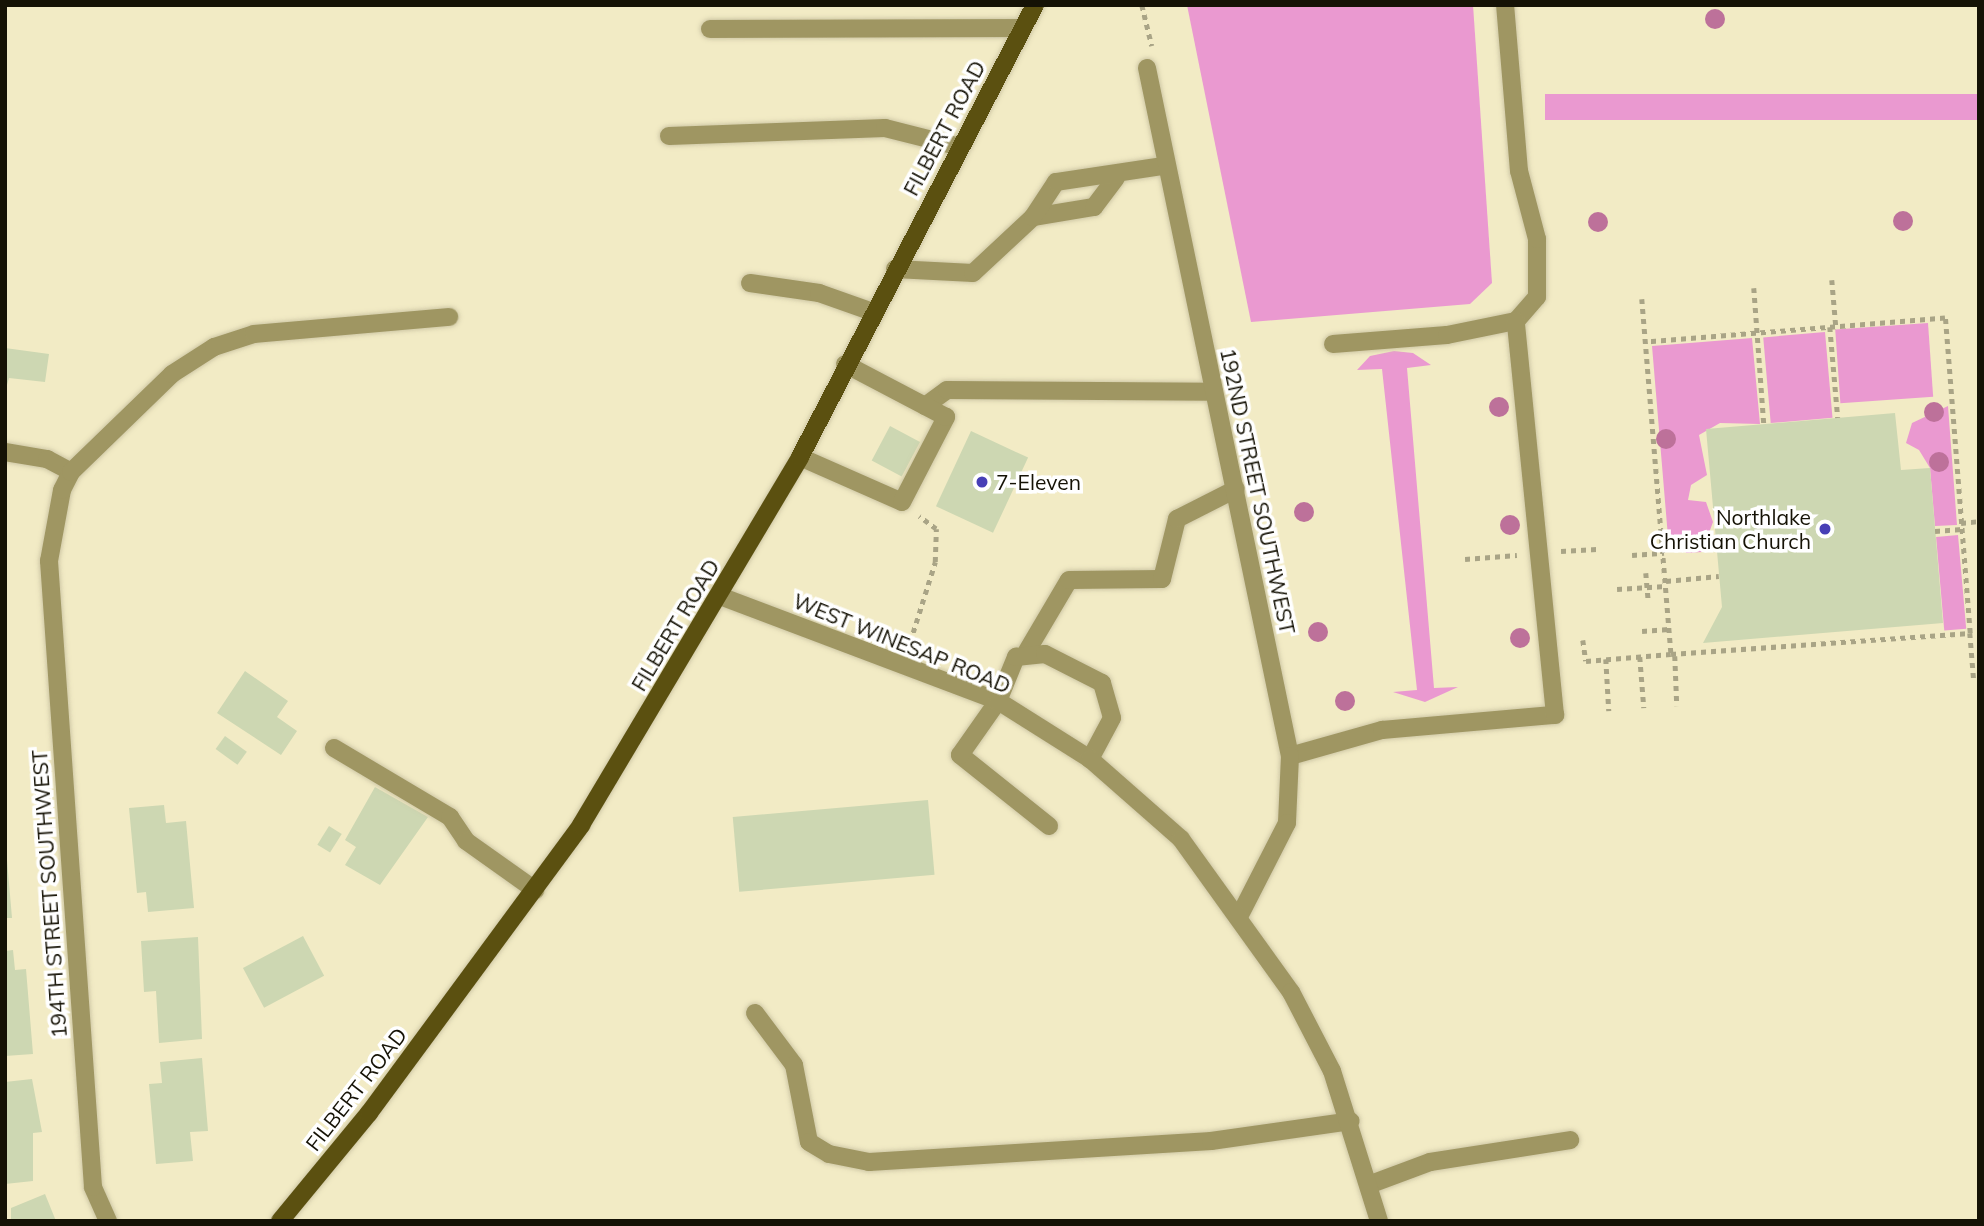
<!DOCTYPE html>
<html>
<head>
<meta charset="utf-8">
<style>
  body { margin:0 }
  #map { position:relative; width:1984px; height:1226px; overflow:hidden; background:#f2ebc5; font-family:Mulish,sans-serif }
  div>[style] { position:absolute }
  .green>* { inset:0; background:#ea99d0; transform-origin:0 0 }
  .building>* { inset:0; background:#cdd7b2; transform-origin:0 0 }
  .path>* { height:4.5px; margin-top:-2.25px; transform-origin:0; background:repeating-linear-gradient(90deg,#a9a486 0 5px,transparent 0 10px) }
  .roads { filter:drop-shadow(0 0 2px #cfc8a6) drop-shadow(0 0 2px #cfc8a6) }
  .service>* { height:18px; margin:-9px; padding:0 9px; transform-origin:9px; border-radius:9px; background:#9f9662 }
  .minor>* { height:18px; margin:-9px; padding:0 9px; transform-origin:9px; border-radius:9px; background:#9f9662 }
  .tertiary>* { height:18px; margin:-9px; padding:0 9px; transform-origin:9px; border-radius:9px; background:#9f9662 }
  .primary>* { height:18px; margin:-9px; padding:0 9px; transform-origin:9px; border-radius:9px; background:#5b5010 }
  .trees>* { width:20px; height:20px; margin:-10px; border-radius:50%; background:#bd719a }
  .dots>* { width:19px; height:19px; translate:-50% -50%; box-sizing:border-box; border:4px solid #fff; border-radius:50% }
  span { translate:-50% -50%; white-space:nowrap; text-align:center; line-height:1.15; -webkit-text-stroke:7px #fff; paint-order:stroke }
  .street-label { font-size:21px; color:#151205 }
  .poi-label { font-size:21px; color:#151205 }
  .left { translate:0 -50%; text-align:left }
  .right { translate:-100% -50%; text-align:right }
  .frame { position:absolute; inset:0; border:7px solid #151205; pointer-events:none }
</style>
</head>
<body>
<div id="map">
  <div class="green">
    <i style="clip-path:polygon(1187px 5px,1473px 5px,1492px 283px,1470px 304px,1251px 322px)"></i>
    <i style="left:1979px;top:94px;width:26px;height:434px;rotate:90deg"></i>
    <i style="left:1928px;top:323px;width:74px;height:93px;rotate:86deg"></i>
    <i style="left:1825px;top:332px;width:86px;height:62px;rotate:85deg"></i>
    <i style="clip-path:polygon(1752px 338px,1760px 424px,1720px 423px,1699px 435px,1707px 475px,1691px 485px,1688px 500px,1706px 502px,1713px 522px,1702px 552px,1686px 553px,1684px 540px,1668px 537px,1652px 346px)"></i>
    <i style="clip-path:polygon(1394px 351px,1413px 353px,1431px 365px,1407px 368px,1434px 688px,1458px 687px,1425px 702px,1393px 692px,1417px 690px,1382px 369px,1357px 370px,1370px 356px)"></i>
    <i style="clip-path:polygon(1948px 406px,1957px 525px,1935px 526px,1930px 468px,1919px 450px,1906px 443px,1912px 423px)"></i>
    <i style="left:1958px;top:535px;width:94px;height:22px;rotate:85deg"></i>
  </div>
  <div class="building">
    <i style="clip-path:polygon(5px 348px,49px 354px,45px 382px,9px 378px,5px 392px)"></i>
    <i style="clip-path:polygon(1895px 413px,1901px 470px,1930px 468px,1943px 623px,1703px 643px,1722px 607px,1706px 429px)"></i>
    <i style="left:890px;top:426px;width:34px;height:39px;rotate:28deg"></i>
    <i style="left:971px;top:431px;width:63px;height:83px;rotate:25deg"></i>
    <i style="clip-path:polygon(245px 671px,288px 701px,277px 717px,297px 731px,281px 755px,217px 713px)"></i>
    <i style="left:225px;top:736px;width:27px;height:16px;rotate:36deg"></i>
    <i style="clip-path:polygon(375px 787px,428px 817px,380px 885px,345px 865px,356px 847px,345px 840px)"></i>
    <i style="left:928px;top:800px;width:75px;height:196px;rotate:85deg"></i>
    <i style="clip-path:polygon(164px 805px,166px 823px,186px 821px,194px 908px,148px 912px,146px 892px,137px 893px,129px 808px)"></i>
    <i style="left:329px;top:826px;width:15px;height:22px;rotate:32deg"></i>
    <i style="clip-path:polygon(5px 837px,12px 918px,5px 918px)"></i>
    <i style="left:303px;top:936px;width:45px;height:68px;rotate:62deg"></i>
    <i style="clip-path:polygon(198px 937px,202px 1039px,159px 1043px,156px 991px,144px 992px,141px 941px)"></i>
    <i style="clip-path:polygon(13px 950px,15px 970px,26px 969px,33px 1054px,5px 1056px,5px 951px)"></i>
    <i style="clip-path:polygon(202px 1058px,208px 1131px,190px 1132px,193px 1161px,156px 1164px,149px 1084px,162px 1083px,160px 1062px)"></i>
    <i style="clip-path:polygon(32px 1079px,42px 1132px,33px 1133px,33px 1181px,5px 1184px,5px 1082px)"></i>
    <i style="clip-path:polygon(45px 1194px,56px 1221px,11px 1221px,11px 1208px)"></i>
  </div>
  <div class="path">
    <i style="left:1142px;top:5px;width:42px;rotate:76.3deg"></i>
    <i style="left:1832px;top:280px;width:47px;rotate:85.1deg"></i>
    <i style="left:1754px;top:288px;width:136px;rotate:85.8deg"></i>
    <i style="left:1642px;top:299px;width:356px;rotate:85.3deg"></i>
    <i style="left:1671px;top:654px;width:300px;rotate:-4deg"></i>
    <i style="left:1970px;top:633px;width:316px;rotate:-94.5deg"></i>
    <i style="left:1945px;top:318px;width:300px;rotate:175.4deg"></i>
    <i style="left:1830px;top:327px;width:91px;rotate:85deg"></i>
    <i style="left:1961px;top:523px;width:18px;rotate:-6deg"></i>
    <i style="left:1935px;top:531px;width:27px;rotate:-4deg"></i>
    <i style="left:1561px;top:551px;width:36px;rotate:-3deg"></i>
    <i style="left:1632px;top:555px;width:32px;rotate:-4deg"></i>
    <i style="left:1465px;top:559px;width:52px;rotate:-4.4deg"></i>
    <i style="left:1646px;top:573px;width:25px;rotate:85deg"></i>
    <i style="left:1666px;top:581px;width:53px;rotate:-5.4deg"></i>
    <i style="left:1617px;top:589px;width:49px;rotate:-3.5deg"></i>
    <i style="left:1642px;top:631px;width:27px;rotate:-4deg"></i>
    <i style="left:1970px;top:633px;width:49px;rotate:85.3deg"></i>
    <i style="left:1583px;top:640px;width:21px;rotate:82deg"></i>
    <i style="left:1586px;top:661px;width:85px;rotate:-4.7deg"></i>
    <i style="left:910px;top:642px;width:84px;rotate:-72.6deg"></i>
    <i style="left:935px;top:562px;width:33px;rotate:-88deg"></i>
    <i style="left:936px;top:529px;width:21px;rotate:-143deg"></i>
    <i style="left:1675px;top:656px;width:50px;rotate:87.7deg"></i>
    <i style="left:1640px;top:657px;width:51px;rotate:85.5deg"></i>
    <i style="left:1606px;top:659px;width:52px;rotate:86.7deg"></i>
  </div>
  <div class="roads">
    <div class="service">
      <i style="left:710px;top:29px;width:313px;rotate:-0.2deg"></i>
      <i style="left:669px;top:136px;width:216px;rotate:-2.1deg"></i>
      <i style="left:885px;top:128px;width:77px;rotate:14.2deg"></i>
      <i style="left:1033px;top:217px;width:62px;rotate:-9.3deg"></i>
      <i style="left:1094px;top:207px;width:36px;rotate:-53deg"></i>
      <i style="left:895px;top:269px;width:78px;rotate:2.9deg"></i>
      <i style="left:973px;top:273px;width:82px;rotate:-43deg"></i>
      <i style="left:1033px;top:217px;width:42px;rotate:-56.7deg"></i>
      <i style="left:1056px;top:182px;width:108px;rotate:-8.5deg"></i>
      <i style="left:750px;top:283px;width:70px;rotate:8.2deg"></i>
      <i style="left:819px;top:293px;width:57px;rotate:19.4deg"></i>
      <i style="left:1333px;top:344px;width:114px;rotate:-4.5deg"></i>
      <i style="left:1447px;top:335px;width:70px;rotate:-11.5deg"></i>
      <i style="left:1516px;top:321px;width:32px;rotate:-49deg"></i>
      <i style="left:1537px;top:297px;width:58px;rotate:-90deg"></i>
      <i style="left:1537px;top:239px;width:70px;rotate:-104.8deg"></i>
      <i style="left:1519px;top:171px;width:167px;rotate:-94.8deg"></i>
      <i style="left:925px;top:406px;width:27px;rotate:-36deg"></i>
      <i style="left:947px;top:390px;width:267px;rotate:0.4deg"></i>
      <i style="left:5px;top:452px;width:43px;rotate:9.5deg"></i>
      <i style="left:47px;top:459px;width:27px;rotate:28deg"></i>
      <i style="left:800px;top:457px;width:111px;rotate:23.8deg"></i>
      <i style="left:902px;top:502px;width:96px;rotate:-62.6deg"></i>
      <i style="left:946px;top:417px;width:114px;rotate:-152.3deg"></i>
      <i style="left:1027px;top:651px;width:82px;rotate:-59.4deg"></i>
      <i style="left:1069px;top:580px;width:93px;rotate:-0.6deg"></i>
      <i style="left:1162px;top:579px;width:62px;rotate:-76deg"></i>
      <i style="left:1177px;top:519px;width:66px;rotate:-27deg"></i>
      <i style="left:334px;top:748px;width:135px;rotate:30.7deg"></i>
      <i style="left:450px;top:817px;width:29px;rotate:56deg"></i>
      <i style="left:466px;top:841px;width:85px;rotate:35.4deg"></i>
      <i style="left:1290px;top:756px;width:96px;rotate:-15.8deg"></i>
      <i style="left:1382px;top:730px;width:174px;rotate:-5deg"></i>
      <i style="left:1555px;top:715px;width:396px;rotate:-95.7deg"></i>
      <i style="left:1049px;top:826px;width:114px;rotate:-141.4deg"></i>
      <i style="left:960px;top:755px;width:66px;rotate:-54.9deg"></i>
      <i style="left:998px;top:701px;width:48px;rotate:-67.8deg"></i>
      <i style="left:1016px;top:657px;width:29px;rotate:-6deg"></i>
      <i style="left:1045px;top:654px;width:64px;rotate:27deg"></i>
      <i style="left:1102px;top:683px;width:36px;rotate:74deg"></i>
      <i style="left:1112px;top:718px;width:47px;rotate:118.2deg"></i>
      <i style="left:1371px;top:1184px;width:63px;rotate:-20.4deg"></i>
      <i style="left:1430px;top:1162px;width:142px;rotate:-8.9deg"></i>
    </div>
    <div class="minor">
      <i style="left:1147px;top:68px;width:703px;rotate:78.26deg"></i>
      <i style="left:1290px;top:756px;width:67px;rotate:92.6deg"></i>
      <i style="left:1287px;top:823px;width:103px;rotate:117.1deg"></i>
      <i style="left:755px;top:1013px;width:65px;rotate:53.1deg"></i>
      <i style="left:794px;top:1065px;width:78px;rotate:79deg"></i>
      <i style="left:809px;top:1142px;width:23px;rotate:31deg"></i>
      <i style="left:829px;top:1154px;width:41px;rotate:11.3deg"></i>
      <i style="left:869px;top:1162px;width:343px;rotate:-3.5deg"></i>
      <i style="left:1211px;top:1141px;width:141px;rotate:-8.1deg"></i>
      <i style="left:108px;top:1221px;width:37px;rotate:-114deg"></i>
      <i style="left:93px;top:1187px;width:628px;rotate:-94.02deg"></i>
      <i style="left:49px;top:561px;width:72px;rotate:-79.6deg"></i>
      <i style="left:62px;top:490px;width:20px;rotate:-63deg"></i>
      <i style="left:71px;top:472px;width:141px;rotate:-44.1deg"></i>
      <i style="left:172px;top:374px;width:50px;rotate:-32.7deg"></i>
      <i style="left:214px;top:347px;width:42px;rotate:-18deg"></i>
      <i style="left:254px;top:334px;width:196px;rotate:-5deg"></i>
    </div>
    <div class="tertiary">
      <i style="left:720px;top:596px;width:297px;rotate:20.7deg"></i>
      <i style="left:998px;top:701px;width:109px;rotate:32.2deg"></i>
      <i style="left:1090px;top:759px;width:121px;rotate:41.3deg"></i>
      <i style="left:1181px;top:839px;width:188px;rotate:54.3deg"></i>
      <i style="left:1291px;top:992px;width:89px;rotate:62.6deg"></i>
      <i style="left:1332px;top:1071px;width:157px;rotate:72.6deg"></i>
    </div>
    <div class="primary">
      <i style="left:280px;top:1221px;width:140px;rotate:-50.5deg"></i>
      <i style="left:369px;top:1113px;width:358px;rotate:-53.6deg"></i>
      <i style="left:581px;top:825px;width:428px;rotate:-59.2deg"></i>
      <i style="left:800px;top:457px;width:509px;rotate:-62.53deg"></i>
    </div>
  </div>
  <div class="trees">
    <i style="left:1715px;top:19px"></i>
    <i style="left:1903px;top:221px"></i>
    <i style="left:1598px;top:222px"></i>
    <i style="left:1499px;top:407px"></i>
    <i style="left:1934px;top:412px"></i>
    <i style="left:1666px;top:439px"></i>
    <i style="left:1939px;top:462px"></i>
    <i style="left:1304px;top:512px"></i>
    <i style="left:1510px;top:525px"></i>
    <i style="left:1318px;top:632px"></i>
    <i style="left:1520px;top:638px"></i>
    <i style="left:1345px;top:701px"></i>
  </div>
  <div class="dots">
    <i style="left:982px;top:482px;background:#473fb6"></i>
    <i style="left:1825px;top:529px;background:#473fb6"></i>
  </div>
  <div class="street-label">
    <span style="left:944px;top:128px;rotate:-62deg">FILBERT ROAD</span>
    <span style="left:1258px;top:491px;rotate:78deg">192ND STREET SOUTHWEST</span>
    <span style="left:675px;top:625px;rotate:-59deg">FILBERT ROAD</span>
    <span style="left:902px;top:643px;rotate:22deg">WEST WINESAP ROAD</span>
    <span style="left:49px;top:894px;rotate:-94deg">194TH STREET SOUTHWEST</span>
    <span style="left:356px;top:1089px;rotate:-52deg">FILBERT ROAD</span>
  </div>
  <div class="poi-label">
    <span class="left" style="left:996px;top:482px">7-Eleven</span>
    <span class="right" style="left:1811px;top:529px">Northlake<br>Christian Church</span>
  </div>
  <div class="frame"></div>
</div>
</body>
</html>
